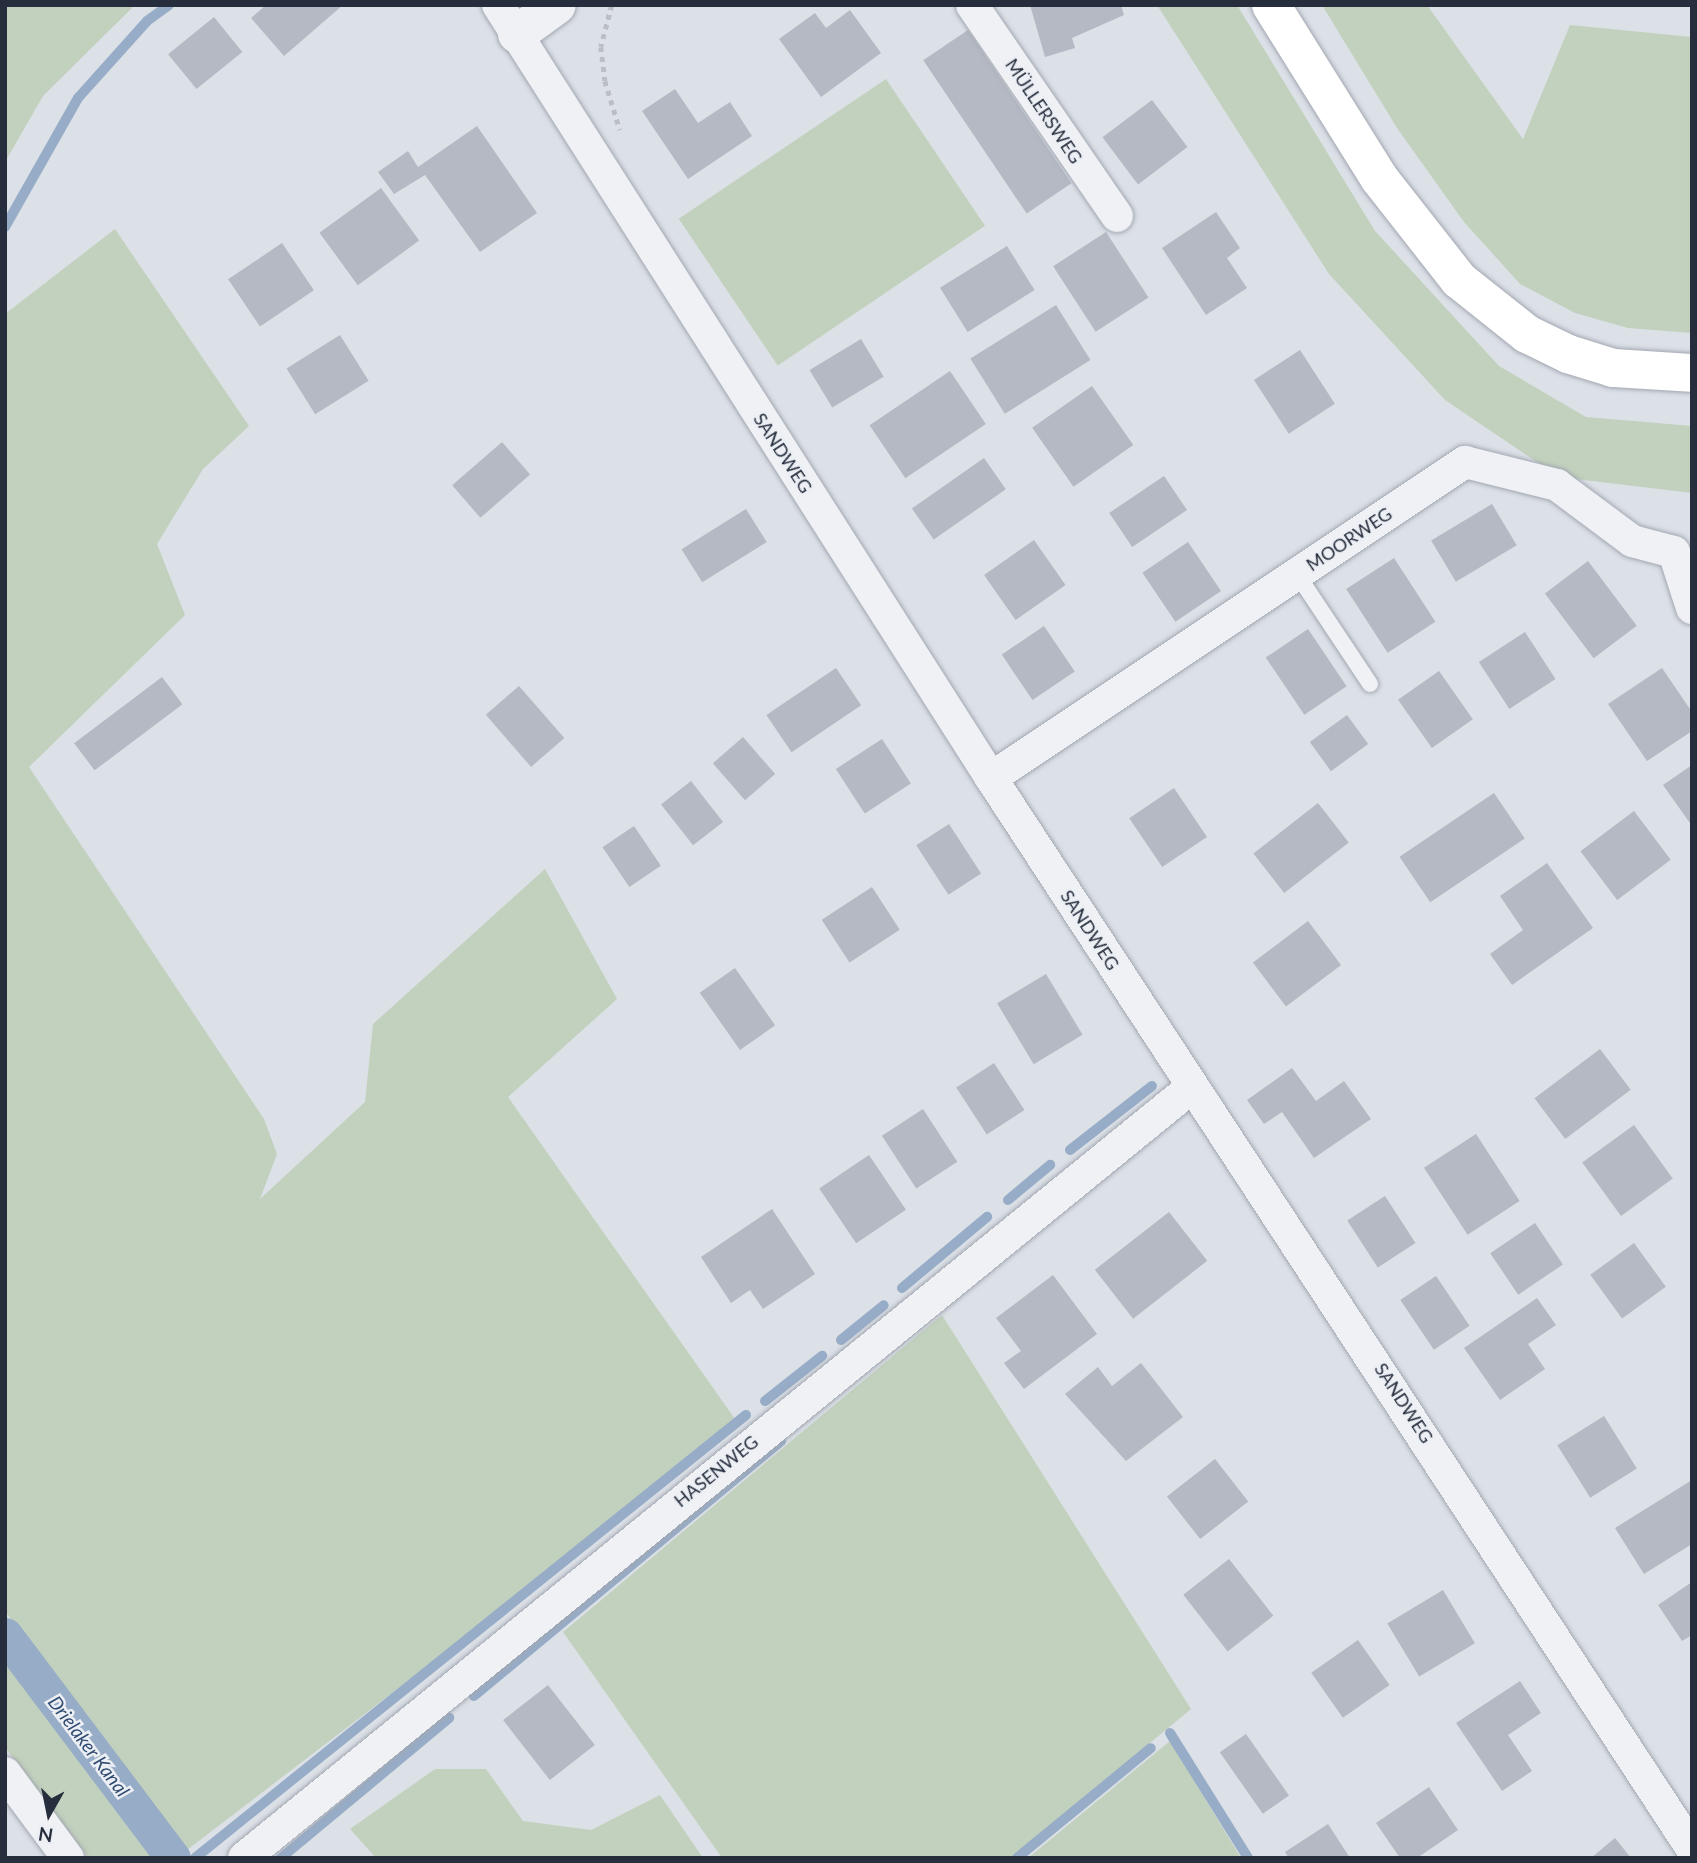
<!DOCTYPE html>
<html>
<head>
<meta charset="utf-8">
<style>
  body { margin:0 }
  #map { position:relative; width:1697px; height:1863px; overflow:hidden; background:#dce0e7; font-family:Lato,sans-serif }
  div>[style] { position:absolute }
  .green>* { inset:0; background:#c2d1bd; transform-origin:0 0 }
  .stream>* { height:10px; margin:-5px; padding:0 5px; transform-origin:5px; border-radius:5px; background:#97acc7 }
  .canal>* { height:35px; margin:-17.5px; padding:0 17.5px; transform-origin:17.5px; border-radius:17.5px; background:#97acc7 }
  .building>* { inset:0; background:#b4b9c3; transform-origin:0 0 }
  .path>* { height:4.5px; margin-top:-2.25px; transform-origin:0; background:repeating-linear-gradient(90deg,#bbbec5 0 5px,transparent 0 10px) }
  .roads { filter:drop-shadow(0 0 2px #a2a7b1) drop-shadow(0 0 2px #a2a7b1) }
  .service>* { height:16px; margin:-8px; padding:0 8px; transform-origin:8px; border-radius:8px; background:#eff1f5 }
  .minor>* { height:32px; margin:-16px; padding:0 16px; transform-origin:16px; border-radius:16px; background:#eff1f5 }
  .tertiary>* { height:38px; margin:-19px; padding:0 19px; transform-origin:19px; border-radius:19px; background:#eff1f5 }
  .motorway>* { height:38px; margin:-19px; padding:0 19px; transform-origin:19px; border-radius:19px; background:#fff }
  span { translate:-50% -50%; white-space:nowrap; text-align:center; line-height:1.15; -webkit-text-stroke:5px #eceff4; paint-order:stroke }
  .street-label { font-size:18px; color:#262e3d }
  .water-label { font-size:19px; color:#304b71; font-style:italic }
  .frame { position:absolute; inset:0; border:7px solid #262e3d; pointer-events:none }
  .north { position:absolute; left:14px; top:1779px; width:70px; height:70px; -webkit-text-stroke:5px #eceff4; paint-order:stroke; rotate:189deg; font-size:19px; font-weight:700; line-height:28px; text-align:center; color:#262e3d }
  .north::after { content:''; display:block; margin:auto; width:24px; height:32px; background:#262e3d; clip-path:polygon(50% 0,100% 100%,50% 72%,0 100%) }
</style>
</head>
<body>
<div id="map">
  <div class="green">
    <i style="clip-path:polygon(5px 5px,135px 5px,43px 96px,5px 162px)"></i>
    <i style="clip-path:polygon(1157px 5px,1237px 5px,1375px 231px,1499px 366px,1586px 417px,1692px 426px,1692px 493px,1559px 477px,1445px 400px,1329px 274px)"></i>
    <i style="clip-path:polygon(1322px 5px,1427px 5px,1523px 139px,1570px 25px,1692px 37px,1692px 333px,1628px 328px,1575px 313px,1520px 284px,1464px 222px,1397px 128px)"></i>
    <i style="left:886px;top:79px;width:177px;height:250px;rotate:56deg"></i>
    <i style="clip-path:polygon(115px 229px,249px 426px,203px 469px,157px 544px,185px 615px,29px 767px,264px 1119px,277px 1154px,260px 1199px,365px 1102px,373px 1024px,545px 869px,617px 999px,508px 1097px,735px 1419px,477px 1628px,183px 1853px,5px 1611px,5px 314px)"></i>
    <i style="clip-path:polygon(942px 1315px,1191px 1709px,1011px 1858px,722px 1858px,563px 1632px)"></i>
    <i style="clip-path:polygon(5px 1655px,162px 1858px,88px 1858px,5px 1747px)"></i>
    <i style="clip-path:polygon(1170px 1741px,1241px 1858px,1028px 1858px)"></i>
    <i style="clip-path:polygon(435px 1769px,486px 1769px,523px 1821px,591px 1830px,660px 1795px,703px 1858px,376px 1858px,350px 1829px)"></i>
  </div>
  <div class="stream">
    <i style="left:5px;top:227px;width:148px;rotate:-60.5deg"></i>
    <i style="left:78px;top:98px;width:103px;rotate:-48.1deg"></i>
    <i style="left:147px;top:21px;width:27px;rotate:-36deg"></i>
    <i style="left:1070px;top:1150px;width:104px;rotate:-38deg"></i>
    <i style="left:1008px;top:1200px;width:55px;rotate:-39.8deg"></i>
    <i style="left:902px;top:1288px;width:111px;rotate:-39.9deg"></i>
    <i style="left:841px;top:1340px;width:55px;rotate:-39.1deg"></i>
    <i style="left:765px;top:1401px;width:73px;rotate:-38.3deg"></i>
    <i style="left:474px;top:1696px;width:399px;rotate:-39.7deg"></i>
    <i style="left:1170px;top:1733px;width:147px;rotate:58deg"></i>
    <i style="left:195px;top:1858px;width:707px;rotate:-38.8deg"></i>
    <i style="left:281px;top:1858px;width:219px;rotate:-39.8deg"></i>
    <i style="left:1017px;top:1858px;width:173px;rotate:-39.4deg"></i>
  </div>
  <div class="canal">
    <i style="left:5px;top:1635px;width:279px;rotate:53deg"></i>
  </div>
  <div class="building">
    <i style="clip-path:polygon(266px 5px,343px 5px,284px 56px,251px 18px)"></i>
    <i style="clip-path:polygon(1030px 5px,1121px 5px,1124px 15px,1072px 38px,1075px 48px,1045px 57px)"></i>
    <i style="clip-path:polygon(850px 10px,881px 53px,821px 97px,779px 39px,815px 13px,826px 28px)"></i>
    <i style="left:214px;top:17px;width:45px;height:59px;rotate:51deg"></i>
    <i style="left:968px;top:30px;width:185px;height:54px;rotate:56deg"></i>
    <i style="clip-path:polygon(675px 89px,698px 123px,730px 102px,752px 136px,688px 179px,642px 111px)"></i>
    <i style="left:1152px;top:100px;width:59px;height:62px;rotate:53deg"></i>
    <i style="clip-path:polygon(477px 126px,537px 213px,480px 252px,425px 175px,394px 194px,378px 172px,408px 151px,418px 167px)"></i>
    <i style="left:381px;top:188px;width:65px;height:76px;rotate:54deg"></i>
    <i style="clip-path:polygon(1216px 212px,1240px 248px,1227px 258px,1247px 288px,1206px 315px,1162px 248px)"></i>
    <i style="left:1106px;top:232px;width:78px;height:63px;rotate:57deg"></i>
    <i style="left:282px;top:243px;width:57px;height:65px;rotate:56deg"></i>
    <i style="left:1007px;top:246px;width:52px;height:79px;rotate:58deg"></i>
    <i style="left:1056px;top:305px;width:65px;height:101px;rotate:58deg"></i>
    <i style="left:340px;top:335px;width:54px;height:63px;rotate:58deg"></i>
    <i style="left:861px;top:339px;width:44px;height:60px;rotate:59deg"></i>
    <i style="left:1300px;top:350px;width:64px;height:55px;rotate:57deg"></i>
    <i style="left:950px;top:371px;width:64px;height:97px;rotate:56deg"></i>
    <i style="left:1092px;top:386px;width:72px;height:73px;rotate:55deg"></i>
    <i style="left:502px;top:442px;width:43px;height:66px;rotate:49deg"></i>
    <i style="left:984px;top:458px;width:38px;height:88px;rotate:55deg"></i>
    <i style="left:1164px;top:476px;width:41px;height:66px;rotate:56deg"></i>
    <i style="left:1492px;top:504px;width:48px;height:71px;rotate:59deg"></i>
    <i style="left:746px;top:509px;width:39px;height:76px;rotate:58deg"></i>
    <i style="left:1034px;top:540px;width:55px;height:61px;rotate:55deg"></i>
    <i style="left:1188px;top:542px;width:59px;height:55px;rotate:56deg"></i>
    <i style="left:1394px;top:558px;width:76px;height:57px;rotate:57deg"></i>
    <i style="left:1588px;top:561px;width:81px;height:54px;rotate:53deg"></i>
    <i style="left:1044px;top:626px;width:55px;height:51px;rotate:56deg"></i>
    <i style="left:1308px;top:629px;width:69px;height:51px;rotate:56deg"></i>
    <i style="left:1525px;top:632px;width:56px;height:55px;rotate:57deg"></i>
    <i style="left:836px;top:668px;width:45px;height:84px;rotate:56deg"></i>
    <i style="clip-path:polygon(1662px 668px,1692px 712px,1692px 731px,1647px 761px,1608px 704px)"></i>
    <i style="left:1439px;top:671px;width:59px;height:50px;rotate:55deg"></i>
    <i style="left:162px;top:677px;width:34px;height:110px;rotate:53deg"></i>
    <i style="left:519px;top:686px;width:69px;height:44px;rotate:49deg"></i>
    <i style="left:1347px;top:715px;width:36px;height:46px;rotate:54deg"></i>
    <i style="left:743px;top:737px;width:49px;height:40px;rotate:49deg"></i>
    <i style="left:882px;top:739px;width:53px;height:55px;rotate:57deg"></i>
    <i style="clip-path:polygon(1692px 765px,1692px 826px,1663px 785px)"></i>
    <i style="left:691px;top:781px;width:52px;height:38px;rotate:52deg"></i>
    <i style="left:1174px;top:788px;width:59px;height:54px;rotate:56deg"></i>
    <i style="left:1494px;top:793px;width:55px;height:114px;rotate:56deg"></i>
    <i style="left:1318px;top:803px;width:50px;height:82px;rotate:52deg"></i>
    <i style="left:1634px;top:811px;width:61px;height:67px;rotate:53deg"></i>
    <i style="left:949px;top:824px;width:59px;height:39px;rotate:57deg"></i>
    <i style="left:634px;top:826px;width:48px;height:38px;rotate:56deg"></i>
    <i style="clip-path:polygon(1547px 863px,1593px 928px,1512px 985px,1490px 954px,1523px 930px,1500px 896px)"></i>
    <i style="left:872px;top:887px;width:51px;height:60px;rotate:57deg"></i>
    <i style="left:1308px;top:921px;width:55px;height:69px;rotate:53deg"></i>
    <i style="left:735px;top:968px;width:70px;height:43px;rotate:55deg"></i>
    <i style="left:1046px;top:974px;width:71px;height:57px;rotate:59deg"></i>
    <i style="left:1600px;top:1049px;width:51px;height:82px;rotate:53deg"></i>
    <i style="left:994px;top:1063px;width:56px;height:45px;rotate:57deg"></i>
    <i style="clip-path:polygon(1292px 1068px,1316px 1101px,1344px 1081px,1371px 1119px,1314px 1158px,1282px 1112px,1264px 1124px,1247px 1100px)"></i>
    <i style="left:923px;top:1109px;width:63px;height:49px;rotate:57deg"></i>
    <i style="left:1634px;top:1125px;width:66px;height:64px;rotate:54deg"></i>
    <i style="left:1476px;top:1134px;width:80px;height:62px;rotate:57deg"></i>
    <i style="left:869px;top:1155px;width:66px;height:60px;rotate:56deg"></i>
    <i style="left:1385px;top:1196px;width:56px;height:45px;rotate:57deg"></i>
    <i style="clip-path:polygon(772px 1209px,815px 1274px,763px 1309px,750px 1290px,731px 1303px,701px 1257px)"></i>
    <i style="left:1169px;top:1212px;width:62px;height:94px;rotate:52deg"></i>
    <i style="left:1535px;top:1223px;width:50px;height:54px;rotate:56deg"></i>
    <i style="left:1634px;top:1243px;width:54px;height:54px;rotate:54deg"></i>
    <i style="clip-path:polygon(1053px 1275px,1097px 1334px,1024px 1389px,1004px 1363px,1021px 1351px,996px 1318px)"></i>
    <i style="left:1436px;top:1276px;width:60px;height:43px;rotate:56deg"></i>
    <i style="clip-path:polygon(1537px 1298px,1556px 1325px,1528px 1344px,1545px 1369px,1500px 1400px,1464px 1348px)"></i>
    <i style="clip-path:polygon(1141px 1363px,1183px 1417px,1126px 1461px,1065px 1394px,1098px 1367px,1112px 1386px)"></i>
    <i style="left:1604px;top:1416px;width:62px;height:55px;rotate:58deg"></i>
    <i style="left:1215px;top:1459px;width:54px;height:61px;rotate:52deg"></i>
    <i style="clip-path:polygon(1692px 1480px,1692px 1544px,1644px 1574px,1615px 1528px)"></i>
    <i style="left:1229px;top:1559px;width:72px;height:58px;rotate:52deg"></i>
    <i style="clip-path:polygon(1692px 1582px,1692px 1635px,1682px 1641px,1658px 1605px)"></i>
    <i style="left:1443px;top:1590px;width:62px;height:65px;rotate:59deg"></i>
    <i style="left:1358px;top:1640px;width:55px;height:57px;rotate:55deg"></i>
    <i style="clip-path:polygon(1520px 1681px,1541px 1713px,1508px 1735px,1532px 1771px,1502px 1791px,1456px 1723px)"></i>
    <i style="left:548px;top:1685px;width:76px;height:57px;rotate:52deg"></i>
    <i style="left:1246px;top:1734px;width:75px;height:32px;rotate:55deg"></i>
    <i style="clip-path:polygon(1429px 1787px,1458px 1830px,1417px 1858px,1400px 1858px,1376px 1823px)"></i>
    <i style="clip-path:polygon(1328px 1824px,1350px 1858px,1289px 1858px,1285px 1852px)"></i>
    <i style="clip-path:polygon(1615px 1838px,1631px 1858px,1591px 1858px)"></i>
  </div>
  <div class="path">
    <i style="left:612px;top:5px;width:43px;rotate:104.7deg"></i>
    <i style="left:601px;top:47px;width:34px;rotate:83deg"></i>
    <i style="left:605px;top:81px;width:51px;rotate:73deg"></i>
  </div>
  <div class="roads">
    <div class="service">
      <i style="left:1297px;top:574px;width:132px;rotate:56.4deg"></i>
    </div>
    <div class="minor">
      <i style="left:498px;top:5px;width:917px;rotate:57.47deg"></i>
      <i style="left:991px;top:778px;width:1280px;rotate:56.79deg"></i>
      <i style="left:972px;top:5px;width:256px;rotate:55.5deg"></i>
      <i style="left:991px;top:778px;width:570px;rotate:-33.69deg"></i>
      <i style="left:1465px;top:462px;width:95px;rotate:14deg"></i>
      <i style="left:1557px;top:485px;width:94px;rotate:36.7deg"></i>
      <i style="left:1632px;top:541px;width:43px;rotate:14.7deg"></i>
      <i style="left:1674px;top:552px;width:59px;rotate:72.2deg"></i>
      <i style="left:5px;top:1773px;width:106px;rotate:53.5deg"></i>
      <i style="left:244px;top:1858px;width:1222px;rotate:-39.12deg"></i>
    </div>
    <div class="tertiary">
      <i style="left:517px;top:34px;width:49px;rotate:-35.9deg"></i>
    </div>
    <div class="motorway">
      <i style="left:1271px;top:5px;width:204px;rotate:58deg"></i>
      <i style="left:1379px;top:178px;width:130px;rotate:51.9deg"></i>
      <i style="left:1459px;top:280px;width:87px;rotate:38.5deg"></i>
      <i style="left:1527px;top:334px;width:46px;rotate:26deg"></i>
      <i style="left:1568px;top:354px;width:47px;rotate:17.3deg"></i>
      <i style="left:1613px;top:368px;width:79px;rotate:3.6deg"></i>
    </div>
  </div>
  <div class="street-label">
    <span style="left:1044px;top:111px;rotate:56deg">MÜLLERSWEG</span>
    <span style="left:783px;top:453px;rotate:57deg">SANDWEG</span>
    <span style="left:1349px;top:539px;rotate:-34deg">MOORWEG</span>
    <span style="left:1090px;top:930px;rotate:57deg">SANDWEG</span>
    <span style="left:1404px;top:1403px;rotate:57deg">SANDWEG</span>
    <span style="left:716px;top:1471px;rotate:-39deg">HASENWEG</span>
  </div>
  <div class="water-label">
    <span style="left:89px;top:1746px;rotate:53deg">Drielaker Kanal</span>
  </div>
  <div class="frame"></div>
  <div class="north">N</div>
</div>
</body>
</html>
